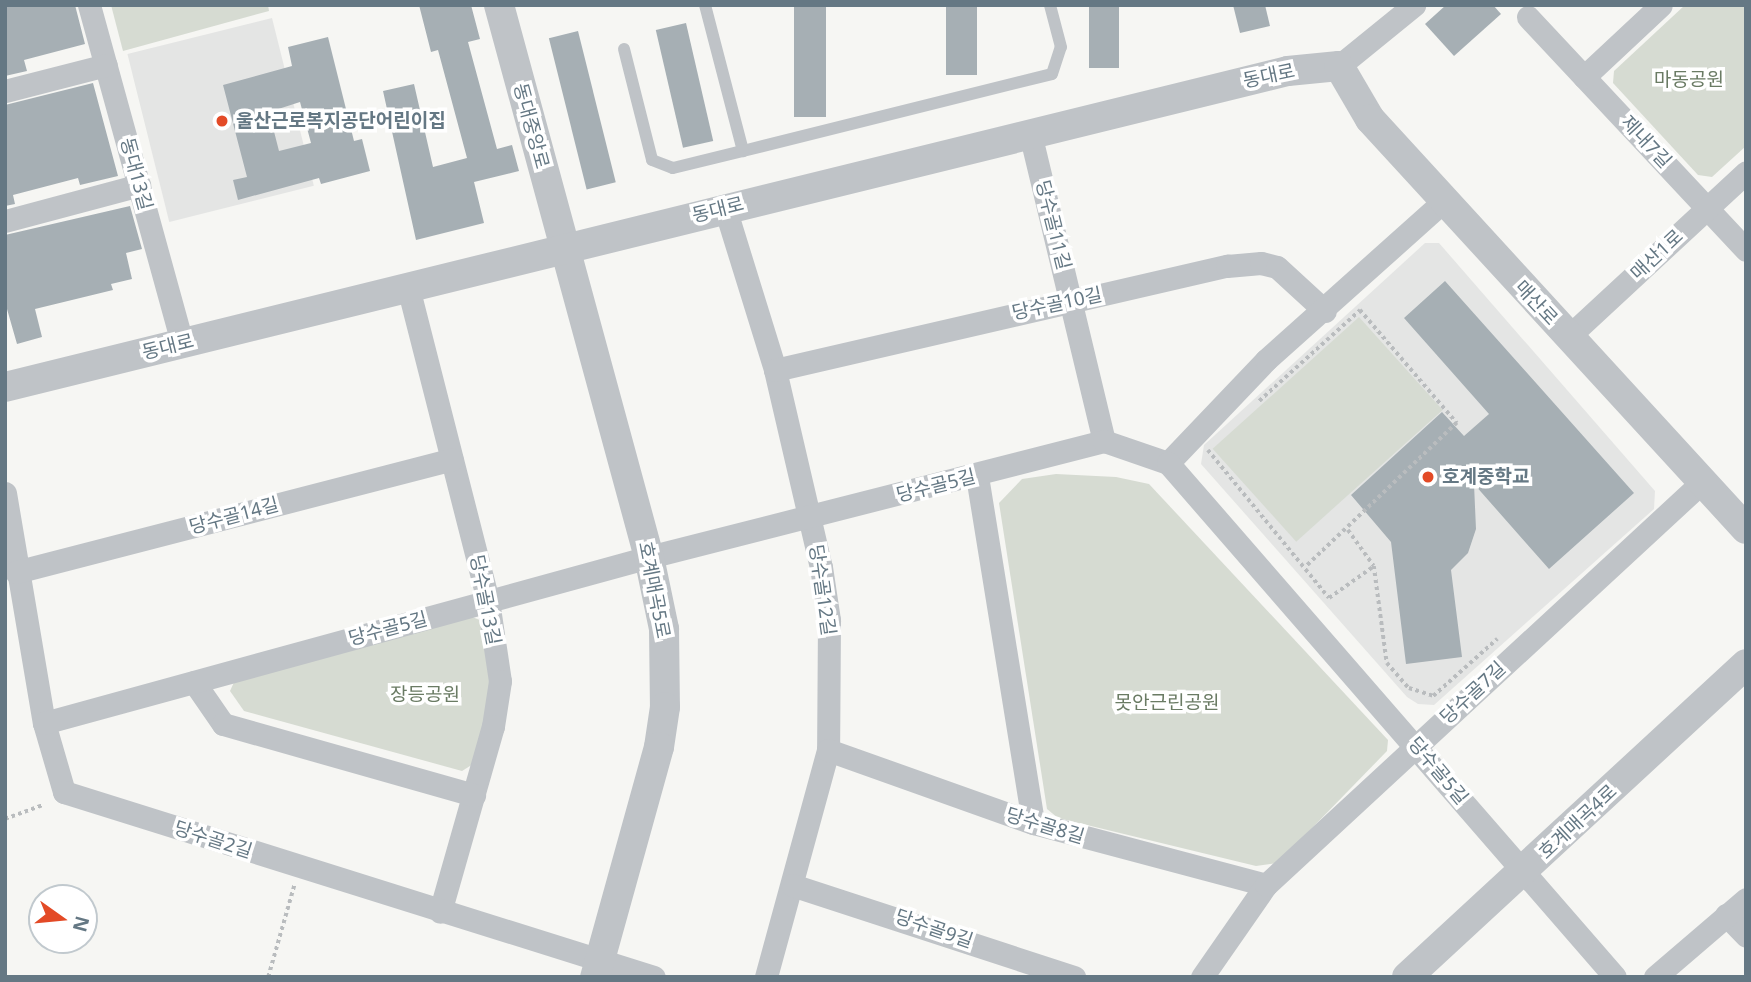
<!DOCTYPE html>
<html>
<head>
<meta charset="utf-8">
<style>
  body { margin:0 }
  #map { position:relative; width:1751px; height:982px; overflow:hidden; background:#f6f6f3; font-family:"Noto Sans","Noto Sans KR",sans-serif }
  div>[style] { position:absolute }
  .built>* { inset:0; background:#e4e5e4; transform-origin:0 0 }
  .green>* { inset:0; background:#d6dbd2; transform-origin:0 0 }
  .building>* { inset:0; background:#a6afb4; transform-origin:0 0 }
  .path>* { height:3.5px; margin-top:-1.75px; transform-origin:0; background:repeating-linear-gradient(90deg,#b9bcbe 0 3.5px,transparent 0 7px) }
  .service>* { height:12px; margin:-6px; padding:0 6px; transform-origin:6px; border-radius:6px; background:#bfc3c7 }
  .minor>* { height:23px; margin:-11.5px; padding:0 11.5px; transform-origin:11.5px; border-radius:11.5px; background:#bfc3c7 }
  .tertiary>* { height:30px; margin:-15px; padding:0 15px; transform-origin:15px; border-radius:15px; background:#bfc3c7 }
  .dots>* { width:19px; height:19px; translate:-50% -50%; box-sizing:border-box; border:4px solid #fff; border-radius:50% }
  span { translate:-50% -50%; white-space:nowrap; text-align:center; line-height:1.15; -webkit-text-stroke:7px #fff; paint-order:stroke }
  .street-label { font-size:19px; color:#657884 }
  .park-label { font-size:19px; color:#6a7b64 }
  .poi-label { font-size:19px; color:#657884; font-weight:700 }
  .left { translate:0 -50%; text-align:left }
  .frame { position:absolute; inset:0; border:7px solid #657884; pointer-events:none }
  .north { position:absolute; left:28px; top:884px; width:70px; height:70px; box-sizing:border-box; background:#fff; border:2px solid #c1c9ce; border-radius:50%; rotate:105deg; font-size:19px; font-weight:700; line-height:28px; text-align:center; color:#657884 }
  .north::after { content:''; display:block; margin:auto; width:24px; height:32px; background:#e34a26; clip-path:polygon(50% 0,100% 100%,50% 72%,0 100%) }
</style>
</head>
<body>
<div id="map">
  <div class="built">
    <i style="left:272px;top:18px;width:173px;height:149px;rotate:76deg"></i>
    <i style="clip-path:polygon(1425px 243px,1439px 243px,1655px 491px,1654px 509px,1434px 705px,1418px 704px,1407px 697px,1201px 464px,1204px 445px)"></i>
  </div>
  <div class="green">
    <i style="clip-path:polygon(111px 5px,268px 5px,269px 11px,123px 51px)"></i>
    <i style="clip-path:polygon(1685px 5px,1746px 5px,1746px 146px,1712px 177px,1698px 175px,1613px 83px,1614px 71px)"></i>
    <i style="left:1359px;top:317px;width:125px;height:197px;rotate:48deg"></i>
    <i style="clip-path:polygon(1056px 474px,1116px 477px,1149px 484px,1388px 740px,1387px 751px,1278px 863px,1256px 866px,1058px 818px,1047px 809px,999px 503px,1022px 479px)"></i>
    <i style="clip-path:polygon(472px 617px,485px 622px,492px 687px,478px 761px,462px 771px,244px 711px,230px 691px,235px 680px)"></i>
  </div>
  <div class="building">
    <i style="clip-path:polygon(5px 5px,75px 5px,85px 44px,24px 60px,27px 71px,5px 76px)"></i>
    <i style="clip-path:polygon(419px 5px,471px 5px,480px 39px,468px 42px,497px 149px,512px 145px,519px 171px,474px 182px,484px 223px,416px 240px,383px 91px,414px 84px,433px 167px,467px 158px,438px 50px,431px 52px)"></i>
    <i style="left:794px;top:5px;width:32px;height:112px"></i>
    <i style="left:946px;top:5px;width:31px;height:70px"></i>
    <i style="left:1089px;top:5px;width:30px;height:63px"></i>
    <i style="clip-path:polygon(1233px 5px,1265px 5px,1270px 26px,1240px 33px)"></i>
    <i style="clip-path:polygon(1446px 5px,1493px 5px,1501px 14px,1454px 56px,1425px 24px)"></i>
    <i style="left:686px;top:23px;width:121px;height:31px;rotate:77deg"></i>
    <i style="left:578px;top:31px;width:156px;height:30px;rotate:76deg"></i>
    <i style="clip-path:polygon(evenodd,328px 37px,354px 141px,362px 139px,370px 171px,321px 184px,319px 178px,238px 200px,233px 180px,247px 177px,223px 85px,292px 66px,288px 47px,328px 37px,300px 102px,311px 143px,279px 151px,269px 112px,300px 102px)"></i>
    <i style="clip-path:polygon(93px 83px,118px 176px,80px 185px,78px 178px,13px 195px,15px 204px,5px 206px,5px 105px)"></i>
    <i style="clip-path:polygon(130px 206px,142px 249px,126px 253px,132px 279px,111px 284px,113px 290px,35px 309px,42px 337px,17px 344px,5px 302px,5px 235px)"></i>
    <i style="clip-path:polygon(1445px 281px,1634px 493px,1549px 569px,1474px 484px,1476px 529px,1468px 553px,1451px 570px,1462px 657px,1406px 664px,1391px 542px,1351px 495px,1442px 412px,1464px 436px,1489px 414px,1404px 318px)"></i>
  </div>
  <div class="path">
    <i style="left:1259px;top:401px;width:136px;rotate:-42deg"></i>
    <i style="left:1360px;top:310px;width:149px;rotate:49.4deg"></i>
    <i style="left:1457px;top:423px;width:207px;rotate:136.4deg"></i>
    <i style="left:1208px;top:450px;width:191px;rotate:50.7deg"></i>
    <i style="left:1329px;top:598px;width:55px;rotate:-35.4deg"></i>
    <i style="left:1348px;top:530px;width:44px;rotate:54.2deg"></i>
    <i style="left:1374px;top:566px;width:98px;rotate:82.4deg"></i>
    <i style="left:1387px;top:663px;width:33px;rotate:49deg"></i>
    <i style="left:1409px;top:688px;width:25px;rotate:18deg"></i>
    <i style="left:1433px;top:696px;width:86px;rotate:-41.7deg"></i>
    <i style="left:5px;top:819px;width:40px;rotate:-20.2deg"></i>
    <i style="left:268px;top:977px;width:95px;rotate:-74.1deg"></i>
  </div>
  <div class="service">
    <i style="left:705px;top:5px;width:151px;rotate:75.4deg"></i>
    <i style="left:743px;top:151px;width:318px;rotate:-14deg"></i>
    <i style="left:1052px;top:74px;width:28px;rotate:-72deg"></i>
    <i style="left:1061px;top:47px;width:43px;rotate:-104.7deg"></i>
    <i style="left:624px;top:49px;width:114px;rotate:75.8deg"></i>
    <i style="left:652px;top:160px;width:22px;rotate:21deg"></i>
    <i style="left:673px;top:168px;width:72px;rotate:-13.7deg"></i>
  </div>
  <div class="minor">
    <i style="left:89px;top:5px;width:351px;rotate:74.6deg"></i>
    <i style="left:1528px;top:17px;width:319px;rotate:46.9deg"></i>
    <i style="left:1339px;top:66px;width:97px;rotate:-39.1deg"></i>
    <i style="left:1584px;top:77px;width:105px;rotate:-43.1deg"></i>
    <i style="left:5px;top:91px;width:104px;rotate:-14.4deg"></i>
    <i style="left:1030px;top:133px;width:317px;rotate:76.5deg"></i>
    <i style="left:725px;top:208px;width:170px;rotate:72.8deg"></i>
    <i style="left:775px;top:370px;width:202px;rotate:76.9deg"></i>
    <i style="left:821px;top:567px;width:54px;rotate:81.4deg"></i>
    <i style="left:829px;top:620px;width:130px;rotate:90.4deg"></i>
    <i style="left:828px;top:750px;width:235px;rotate:105.3deg"></i>
    <i style="left:5px;top:221px;width:139px;rotate:-15deg"></i>
    <i style="left:408px;top:287px;width:324px;rotate:75.7deg"></i>
    <i style="left:488px;top:601px;width:81px;rotate:81.5deg"></i>
    <i style="left:500px;top:681px;width:46px;rotate:98.8deg"></i>
    <i style="left:493px;top:726px;width:193px;rotate:105.9deg"></i>
    <i style="left:1567px;top:338px;width:244px;rotate:-42.8deg"></i>
    <i style="left:775px;top:370px;width:464px;rotate:-13deg"></i>
    <i style="left:1227px;top:266px;width:34px;rotate:-5deg"></i>
    <i style="left:1261px;top:263px;width:16px;rotate:14deg"></i>
    <i style="left:1277px;top:267px;width:65px;rotate:42.5deg"></i>
    <i style="left:1168px;top:463px;width:142px;rotate:-46.4deg"></i>
    <i style="left:1266px;top:360px;width:237px;rotate:-41.8deg"></i>
    <i style="left:977px;top:476px;width:351px;rotate:80.8deg"></i>
    <i style="left:5px;top:493px;width:233px;rotate:80.4deg"></i>
    <i style="left:44px;top:723px;width:72px;rotate:73.8deg"></i>
    <i style="left:64px;top:792px;width:618px;rotate:17.41deg"></i>
    <i style="left:16px;top:572px;width:450px;rotate:-14.5deg"></i>
    <i style="left:194px;top:682px;width:51px;rotate:55.4deg"></i>
    <i style="left:223px;top:724px;width:261px;rotate:15.8deg"></i>
    <i style="left:44px;top:723px;width:627px;rotate:-15.34deg"></i>
    <i style="left:649px;top:557px;width:470px;rotate:-14.3deg"></i>
    <i style="left:1104px;top:441px;width:68px;rotate:19deg"></i>
    <i style="left:1168px;top:463px;width:681px;rotate:48.99deg"></i>
    <i style="left:828px;top:750px;width:218px;rotate:19.6deg"></i>
    <i style="left:1033px;top:823px;width:241px;rotate:14.9deg"></i>
    <i style="left:792px;top:885px;width:297px;rotate:18.1deg"></i>
    <i style="left:1726px;top:915px;width:29px;rotate:46deg"></i>
    <i style="left:1202px;top:977px;width:112px;rotate:-55.2deg"></i>
    <i style="left:1266px;top:885px;width:592px;rotate:-42.74deg"></i>
    <i style="left:1655px;top:977px;width:120px;rotate:-40.6deg"></i>
  </div>
  <div class="tertiary">
    <i style="left:499px;top:5px;width:572px;rotate:74.8deg"></i>
    <i style="left:649px;top:557px;width:74px;rotate:78.2deg"></i>
    <i style="left:664px;top:629px;width:78px;rotate:89.3deg"></i>
    <i style="left:665px;top:707px;width:40px;rotate:98.5deg"></i>
    <i style="left:659px;top:747px;width:239px;rotate:105.5deg"></i>
    <i style="left:5px;top:387px;width:1321px;rotate:-13.84deg"></i>
    <i style="left:1288px;top:71px;width:51px;rotate:-5.6deg"></i>
    <i style="left:1339px;top:66px;width:61px;rotate:59.7deg"></i>
    <i style="left:1370px;top:119px;width:556px;rotate:47.48deg"></i>
    <i style="left:1407px;top:977px;width:461px;rotate:-42.7deg"></i>
  </div>
  <div class="dots">
    <i style="left:222px;top:121px;background:#e34a26"></i>
    <i style="left:1428px;top:477px;background:#e34a26"></i>
  </div>
  <div class="street-label">
    <span style="left:1269px;top:76px;rotate:-12deg">동대로</span>
    <span style="left:531px;top:126px;rotate:75deg">동대중앙로</span>
    <span style="left:1646px;top:142px;rotate:47deg">제내7길</span>
    <span style="left:136px;top:174px;rotate:75deg">동대13길</span>
    <span style="left:718px;top:210px;rotate:-14deg">동대로</span>
    <span style="left:1053px;top:225px;rotate:76deg">당수골11길</span>
    <span style="left:1657px;top:255px;rotate:-43deg">매산1로</span>
    <span style="left:1536px;top:303px;rotate:47deg">매산로</span>
    <span style="left:1057px;top:304px;rotate:-12deg">당수골10길</span>
    <span style="left:168px;top:347px;rotate:-14deg">동대로</span>
    <span style="left:936px;top:486px;rotate:-14deg">당수골5길</span>
    <span style="left:234px;top:516px;rotate:-15deg">당수골14길</span>
    <span style="left:654px;top:590px;rotate:79deg">호계매곡5로</span>
    <span style="left:822px;top:590px;rotate:82deg">당수골12길</span>
    <span style="left:485px;top:600px;rotate:79deg">당수골13길</span>
    <span style="left:388px;top:629px;rotate:-15deg">당수골5길</span>
    <span style="left:1473px;top:693px;rotate:-43deg">당수골7길</span>
    <span style="left:1438px;top:771px;rotate:50deg">당수골5길</span>
    <span style="left:1578px;top:822px;rotate:-43deg">호계매곡4로</span>
    <span style="left:1045px;top:826px;rotate:17deg">당수골8길</span>
    <span style="left:213px;top:840px;rotate:18deg">당수골2길</span>
    <span style="left:934px;top:929px;rotate:19deg">당수골9길</span>
  </div>
  <div class="park-label">
    <span style="left:1689px;top:80px">마동공원</span>
    <span style="left:425px;top:695px">장등공원</span>
    <span style="left:1167px;top:703px">못안근린공원</span>
  </div>
  <div class="poi-label">
    <span class="left" style="left:236px;top:121px">울산근로복지공단어린이집</span>
    <span class="left" style="left:1442px;top:477px">호계중학교</span>
  </div>
  <div class="frame"></div>
  <div class="north">N</div>
</div>
</body>
</html>
